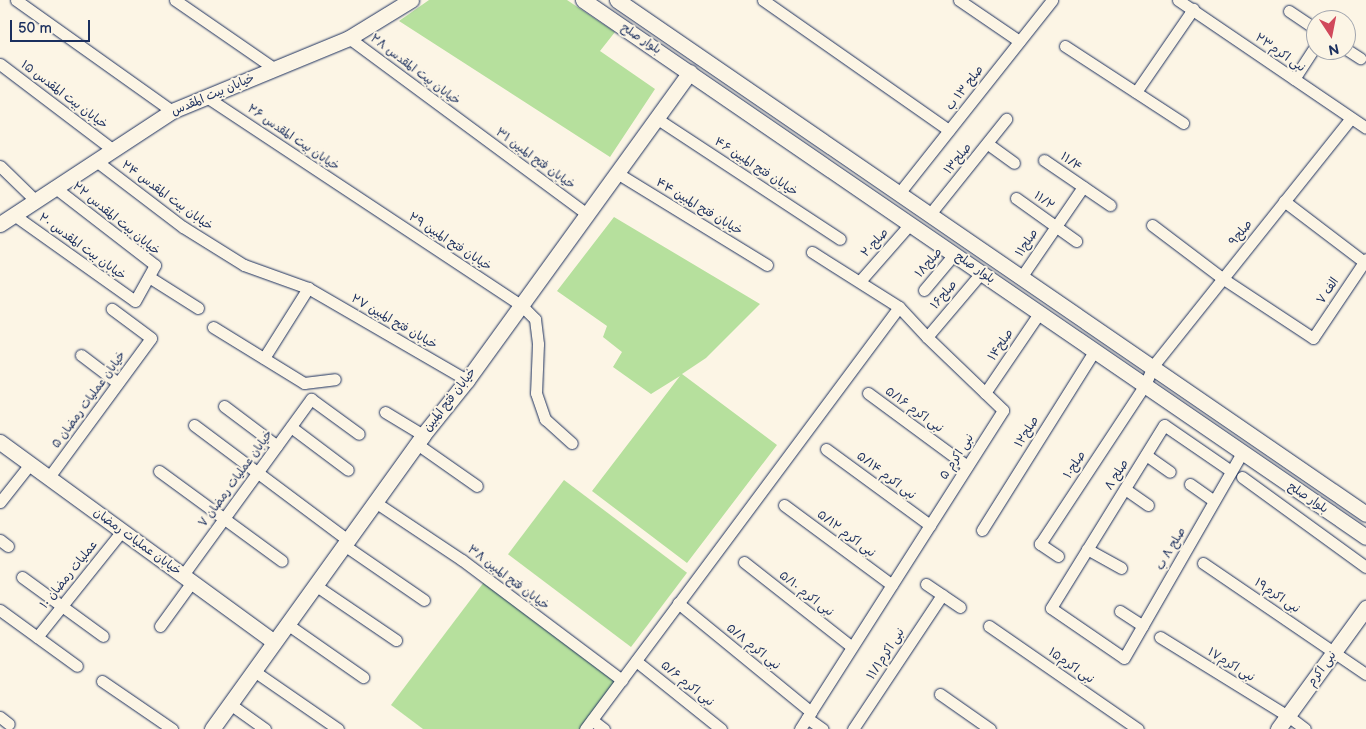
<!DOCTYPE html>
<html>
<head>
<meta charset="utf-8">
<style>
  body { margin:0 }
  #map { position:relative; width:1366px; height:729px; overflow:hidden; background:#fcf5e5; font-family:"Balsamiq Sans","Playpen Sans Arabic",sans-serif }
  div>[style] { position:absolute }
  .green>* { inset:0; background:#b6e09d; transform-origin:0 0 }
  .roads { filter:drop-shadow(0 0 1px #1b2f5e) drop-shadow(0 0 1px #1b2f5e) }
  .street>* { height:11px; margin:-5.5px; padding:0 5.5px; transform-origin:5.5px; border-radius:5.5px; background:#fcf5e5 }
  .secondary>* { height:15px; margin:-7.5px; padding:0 7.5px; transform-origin:7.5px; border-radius:7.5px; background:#fcf5e5 }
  span { translate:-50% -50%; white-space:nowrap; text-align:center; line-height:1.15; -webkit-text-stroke:4px #fcf5e5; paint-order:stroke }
  .street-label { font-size:12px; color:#1b2f5e }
  .north { position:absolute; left:1306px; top:10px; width:50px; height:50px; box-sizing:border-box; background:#fcf5e5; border:1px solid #a2a6af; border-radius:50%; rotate:169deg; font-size:14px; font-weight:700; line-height:20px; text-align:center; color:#1b2f5e }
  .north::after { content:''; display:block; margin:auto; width:18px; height:22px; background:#d1495b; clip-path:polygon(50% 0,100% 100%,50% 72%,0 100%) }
  .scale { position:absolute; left:10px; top:20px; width:80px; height:22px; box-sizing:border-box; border:2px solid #1b2f5e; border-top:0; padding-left:6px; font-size:15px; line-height:18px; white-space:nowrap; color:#1b2f5e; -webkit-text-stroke:4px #fcf5e5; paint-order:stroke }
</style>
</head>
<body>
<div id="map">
  <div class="green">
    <i style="clip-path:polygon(429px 0,567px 0,615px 32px,600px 51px,655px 89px,610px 157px,399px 21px)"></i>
    <i style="clip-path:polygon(614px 217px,760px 304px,706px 358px,682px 374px,777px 445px,687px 563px,592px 491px,680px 376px,651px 394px,613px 367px,622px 352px,603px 337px,607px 326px,557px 291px)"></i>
    <i style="left:564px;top:480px;width:154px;height:93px;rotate:37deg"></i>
    <i style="clip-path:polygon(484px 582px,616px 681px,580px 729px,423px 729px,391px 705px)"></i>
  </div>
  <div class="roads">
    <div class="street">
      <i style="left:16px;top:0;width:191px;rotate:35.4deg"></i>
      <i style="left:175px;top:0;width:121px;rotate:34.6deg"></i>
      <i style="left:763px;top:0;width:227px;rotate:35deg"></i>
      <i style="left:959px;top:0;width:73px;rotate:34.3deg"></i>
      <i style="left:1178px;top:0;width:227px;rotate:34.2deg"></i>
      <i style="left:1289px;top:11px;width:32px;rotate:34deg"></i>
      <i style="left:349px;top:38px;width:297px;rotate:36.5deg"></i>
      <i style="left:1065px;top:46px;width:141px;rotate:33.1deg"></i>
      <i style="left:1346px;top:49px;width:17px;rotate:33deg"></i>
      <i style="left:0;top:64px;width:141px;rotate:37.2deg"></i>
      <i style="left:1294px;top:79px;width:40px;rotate:-57.1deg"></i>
      <i style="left:1136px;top:92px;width:101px;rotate:-55.5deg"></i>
      <i style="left:208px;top:98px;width:375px;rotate:33.5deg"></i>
      <i style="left:521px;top:305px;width:20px;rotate:45deg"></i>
      <i style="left:535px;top:319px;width:25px;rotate:83deg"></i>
      <i style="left:538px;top:344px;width:49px;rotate:92.3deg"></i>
      <i style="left:536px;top:393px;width:28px;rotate:71deg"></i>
      <i style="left:545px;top:419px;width:36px;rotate:42deg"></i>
      <i style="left:656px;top:118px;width:220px;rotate:33.3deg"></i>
      <i style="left:988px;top:144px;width:32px;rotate:36deg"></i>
      <i style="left:95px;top:160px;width:111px;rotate:37.3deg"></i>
      <i style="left:183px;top:227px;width:72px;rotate:31.9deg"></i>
      <i style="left:244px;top:265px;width:68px;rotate:19.8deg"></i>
      <i style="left:308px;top:288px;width:184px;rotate:30.1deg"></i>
      <i style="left:1044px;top:160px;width:80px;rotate:34.3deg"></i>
      <i style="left:0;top:166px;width:49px;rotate:44.2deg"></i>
      <i style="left:617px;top:173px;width:176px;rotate:31.5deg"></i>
      <i style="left:900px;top:192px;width:245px;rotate:-51.6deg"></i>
      <i style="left:1016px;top:198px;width:74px;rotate:35.6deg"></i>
      <i style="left:1284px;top:201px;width:101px;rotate:37.3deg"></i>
      <i style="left:930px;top:214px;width:122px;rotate:-51.3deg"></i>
      <i style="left:14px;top:215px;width:148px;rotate:35.4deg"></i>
      <i style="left:135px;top:301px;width:41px;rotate:-60.9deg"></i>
      <i style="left:155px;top:265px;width:128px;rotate:-142.3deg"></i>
      <i style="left:1152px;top:225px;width:88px;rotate:37.1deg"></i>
      <i style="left:1222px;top:278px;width:109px;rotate:33.4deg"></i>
      <i style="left:1313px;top:338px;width:95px;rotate:-56.1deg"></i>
      <i style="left:1022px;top:276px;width:108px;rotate:-55.6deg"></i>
      <i style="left:149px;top:277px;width:58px;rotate:32.3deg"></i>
      <i style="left:860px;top:281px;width:77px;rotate:-48.7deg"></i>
      <i style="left:924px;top:290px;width:48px;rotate:-50deg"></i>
      <i style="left:213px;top:327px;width:107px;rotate:31.6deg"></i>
      <i style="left:304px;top:383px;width:31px;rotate:-7deg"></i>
      <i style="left:927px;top:337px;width:85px;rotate:-49.8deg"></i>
      <i style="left:81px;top:355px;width:46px;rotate:37.1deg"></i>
      <i style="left:264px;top:358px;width:83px;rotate:-57.8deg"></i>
      <i style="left:868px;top:393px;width:123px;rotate:36.4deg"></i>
      <i style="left:985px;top:393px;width:98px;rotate:-55.8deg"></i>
      <i style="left:224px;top:406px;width:66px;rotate:37deg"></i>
      <i style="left:385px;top:412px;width:44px;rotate:31.2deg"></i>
      <i style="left:194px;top:425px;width:192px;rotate:36.8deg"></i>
      <i style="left:291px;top:427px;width:71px;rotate:37deg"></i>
      <i style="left:417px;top:444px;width:73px;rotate:35deg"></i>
      <i style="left:826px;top:449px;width:129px;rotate:36.2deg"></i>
      <i style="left:1146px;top:455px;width:29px;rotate:35deg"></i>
      <i style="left:159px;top:471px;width:152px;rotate:36.2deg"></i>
      <i style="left:1231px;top:471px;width:81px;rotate:-145.5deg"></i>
      <i style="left:1164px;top:425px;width:215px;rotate:121.7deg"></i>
      <i style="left:1051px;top:608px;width:88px;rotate:34.4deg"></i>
      <i style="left:1124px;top:658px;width:237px;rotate:-60.1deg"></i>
      <i style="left:49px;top:477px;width:172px;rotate:-53.7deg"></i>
      <i style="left:151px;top:338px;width:49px;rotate:-143.4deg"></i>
      <i style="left:1242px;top:477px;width:153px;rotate:36deg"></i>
      <i style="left:1190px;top:484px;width:29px;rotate:35deg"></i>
      <i style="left:1125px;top:489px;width:28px;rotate:35deg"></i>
      <i style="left:0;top:502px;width:48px;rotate:-51.7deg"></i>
      <i style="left:375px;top:502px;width:105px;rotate:33.7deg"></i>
      <i style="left:462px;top:560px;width:200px;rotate:36.9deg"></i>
      <i style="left:784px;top:505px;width:134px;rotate:36.5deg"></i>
      <i style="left:982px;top:530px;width:213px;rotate:-57.9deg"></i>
      <i style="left:0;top:540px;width:10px;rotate:37deg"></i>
      <i style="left:344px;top:545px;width:97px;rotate:34.5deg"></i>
      <i style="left:1087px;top:549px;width:39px;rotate:29deg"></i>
      <i style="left:1058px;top:556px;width:22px;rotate:-146deg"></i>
      <i style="left:1040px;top:544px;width:191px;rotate:-56.6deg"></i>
      <i style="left:1145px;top:385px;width:21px;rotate:-67deg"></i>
      <i style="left:1153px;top:366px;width:317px;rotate:-51.4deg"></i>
      <i style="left:744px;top:562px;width:137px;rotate:38.2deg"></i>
      <i style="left:1203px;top:563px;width:197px;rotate:34.3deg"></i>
      <i style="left:183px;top:575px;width:218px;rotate:-54deg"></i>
      <i style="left:311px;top:399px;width:59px;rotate:36.1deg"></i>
      <i style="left:22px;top:577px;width:100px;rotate:36.1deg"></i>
      <i style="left:926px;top:584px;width:41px;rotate:34.1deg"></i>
      <i style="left:315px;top:585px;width:98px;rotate:34.2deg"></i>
      <i style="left:678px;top:603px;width:172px;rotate:39.3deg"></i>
      <i style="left:0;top:610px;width:95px;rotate:36deg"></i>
      <i style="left:1120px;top:611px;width:27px;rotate:33deg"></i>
      <i style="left:287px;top:624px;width:93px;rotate:34.9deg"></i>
      <i style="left:160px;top:626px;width:54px;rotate:-54deg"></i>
      <i style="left:989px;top:626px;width:181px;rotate:34.7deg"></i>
      <i style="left:37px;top:637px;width:136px;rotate:-51.3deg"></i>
      <i style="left:1160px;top:637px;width:150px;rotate:31.7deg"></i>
      <i style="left:1288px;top:716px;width:21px;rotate:37deg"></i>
      <i style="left:636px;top:661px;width:109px;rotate:38.7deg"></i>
      <i style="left:254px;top:671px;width:102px;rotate:34.6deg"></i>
      <i style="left:102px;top:681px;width:85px;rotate:34.4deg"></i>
      <i style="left:940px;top:694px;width:61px;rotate:35deg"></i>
      <i style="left:230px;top:704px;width:43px;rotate:35.5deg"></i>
      <i style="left:0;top:717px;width:11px;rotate:38deg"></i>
      <i style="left:807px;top:718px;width:19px;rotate:35deg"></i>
      <i style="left:592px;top:720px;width:15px;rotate:37deg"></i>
      <i style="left:585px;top:729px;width:526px;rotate:-53.35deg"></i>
      <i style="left:800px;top:729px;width:378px;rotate:-57.5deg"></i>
      <i style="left:1003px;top:410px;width:105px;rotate:-136.2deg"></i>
      <i style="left:927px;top:337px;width:41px;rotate:-133deg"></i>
      <i style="left:899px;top:307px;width:103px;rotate:-147.7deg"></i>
      <i style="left:853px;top:729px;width:161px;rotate:-56.4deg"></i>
    </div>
    <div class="secondary">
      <i style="left:583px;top:0;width:949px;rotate:34.44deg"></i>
      <i style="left:617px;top:0;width:908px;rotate:34.46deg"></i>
      <i style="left:0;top:224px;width:206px;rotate:-33.3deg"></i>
      <i style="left:172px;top:111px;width:191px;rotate:-22.4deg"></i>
      <i style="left:349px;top:38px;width:73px;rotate:-31.5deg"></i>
      <i style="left:0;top:442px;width:339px;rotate:36.1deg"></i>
      <i style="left:212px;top:729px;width:362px;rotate:-54.3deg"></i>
      <i style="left:423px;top:435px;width:70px;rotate:-51.3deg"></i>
      <i style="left:467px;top:380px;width:380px;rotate:-54.1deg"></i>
      <i style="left:1278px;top:729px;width:150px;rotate:-54deg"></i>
    </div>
  </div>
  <div class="street-label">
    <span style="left:641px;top:39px;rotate:34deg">بلوار صلح</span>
    <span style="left:1280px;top:53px;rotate:35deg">نبی اکرم۲۳</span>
    <span style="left:415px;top:70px;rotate:37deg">خیابان بیت المقدس ۲۸</span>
    <span style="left:965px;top:88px;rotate:-52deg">صلح ۱۳ ب</span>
    <span style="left:64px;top:95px;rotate:37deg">خیابان بیت المقدس ۱۵</span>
    <span style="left:213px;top:95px;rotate:-23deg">خیابان بیت المقدس</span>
    <span style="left:293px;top:138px;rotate:34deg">خیابان بیت المقدس ۲۶</span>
    <span style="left:535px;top:159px;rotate:36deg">خیابان فتح المبین ۳۱</span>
    <span style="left:958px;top:159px;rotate:-51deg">صلح۱۳</span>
    <span style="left:1071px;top:162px;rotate:35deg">۱۱/۴</span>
    <span style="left:756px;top:167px;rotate:33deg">خیابان فتح المبین ۴۶</span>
    <span style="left:167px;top:196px;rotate:36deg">خیابان بیت المقدس ۲۴</span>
    <span style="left:1044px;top:201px;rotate:36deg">۱۱/۲</span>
    <span style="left:699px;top:207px;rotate:31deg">خیابان فتح المبین ۴۴</span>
    <span style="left:116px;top:219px;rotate:39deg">خیابان بیت المقدس ۲۲</span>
    <span style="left:1241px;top:233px;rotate:-51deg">صلح۹</span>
    <span style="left:450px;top:242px;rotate:33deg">خیابان فتح المبین ۲۹</span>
    <span style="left:875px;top:243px;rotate:-48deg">صلح۲۰</span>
    <span style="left:1027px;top:243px;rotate:-56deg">صلح۱۱</span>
    <span style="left:82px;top:247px;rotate:36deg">خیابان بیت المقدس ۲۰</span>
    <span style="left:929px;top:263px;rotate:-50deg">صلح۱۸</span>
    <span style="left:975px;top:268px;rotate:35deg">بلوار صلح</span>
    <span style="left:1328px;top:291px;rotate:-56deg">۷ الف</span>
    <span style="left:944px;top:295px;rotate:-50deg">صلح۱۶</span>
    <span style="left:394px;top:322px;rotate:30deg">خیابان فتح المبین ۲۷</span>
    <span style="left:1001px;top:345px;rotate:-56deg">صلح۱۴</span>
    <span style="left:89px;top:400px;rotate:-54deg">خیابان عملیات رمضان ۵</span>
    <span style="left:450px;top:400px;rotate:-52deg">خیابان فتح المبین</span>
    <span style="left:914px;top:410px;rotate:36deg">نبی اکرم ۵/۱۶</span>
    <span style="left:1027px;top:432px;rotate:-58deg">صلح۱۲</span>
    <span style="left:957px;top:457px;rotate:-57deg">نبی اکرم ۵</span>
    <span style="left:1075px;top:465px;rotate:-57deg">صلح۱۰</span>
    <span style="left:1117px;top:475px;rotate:-58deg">۸ صلح</span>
    <span style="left:886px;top:476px;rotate:37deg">نبی اکرم ۵/۱۴</span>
    <span style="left:236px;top:479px;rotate:-54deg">خیابان عملیات رمضان ۷</span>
    <span style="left:1308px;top:498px;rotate:34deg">بلوار صلح</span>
    <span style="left:846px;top:534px;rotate:37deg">نبی اکرم ۵/۱۲</span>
    <span style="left:137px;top:542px;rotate:36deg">خیابان عملیات رمضان</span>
    <span style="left:1171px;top:549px;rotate:-60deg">صلح ۸ ب</span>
    <span style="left:69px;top:575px;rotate:-51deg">عملیات رمضان ۱۰</span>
    <span style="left:508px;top:578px;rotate:37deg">خیابان فتح المبین ۳۸</span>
    <span style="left:806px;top:594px;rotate:38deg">نبی اکرم ۵/۱۰</span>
    <span style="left:1277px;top:596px;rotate:34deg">نبی اکرم۱۹</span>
    <span style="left:753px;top:647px;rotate:39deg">نبی اکرم ۵/۸</span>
    <span style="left:886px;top:654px;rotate:-57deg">نبی اکرم۱۱/۱</span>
    <span style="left:1231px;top:665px;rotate:32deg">نبی اکرم۱۷</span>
    <span style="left:1071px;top:666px;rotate:35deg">نبی اکرم۱۵</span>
    <span style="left:1322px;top:669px;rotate:-54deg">نبی اکرم</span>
    <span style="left:687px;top:684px;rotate:39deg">نبی اکرم ۵/۶</span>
  </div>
  <div class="north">N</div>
  <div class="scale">50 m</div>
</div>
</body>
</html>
